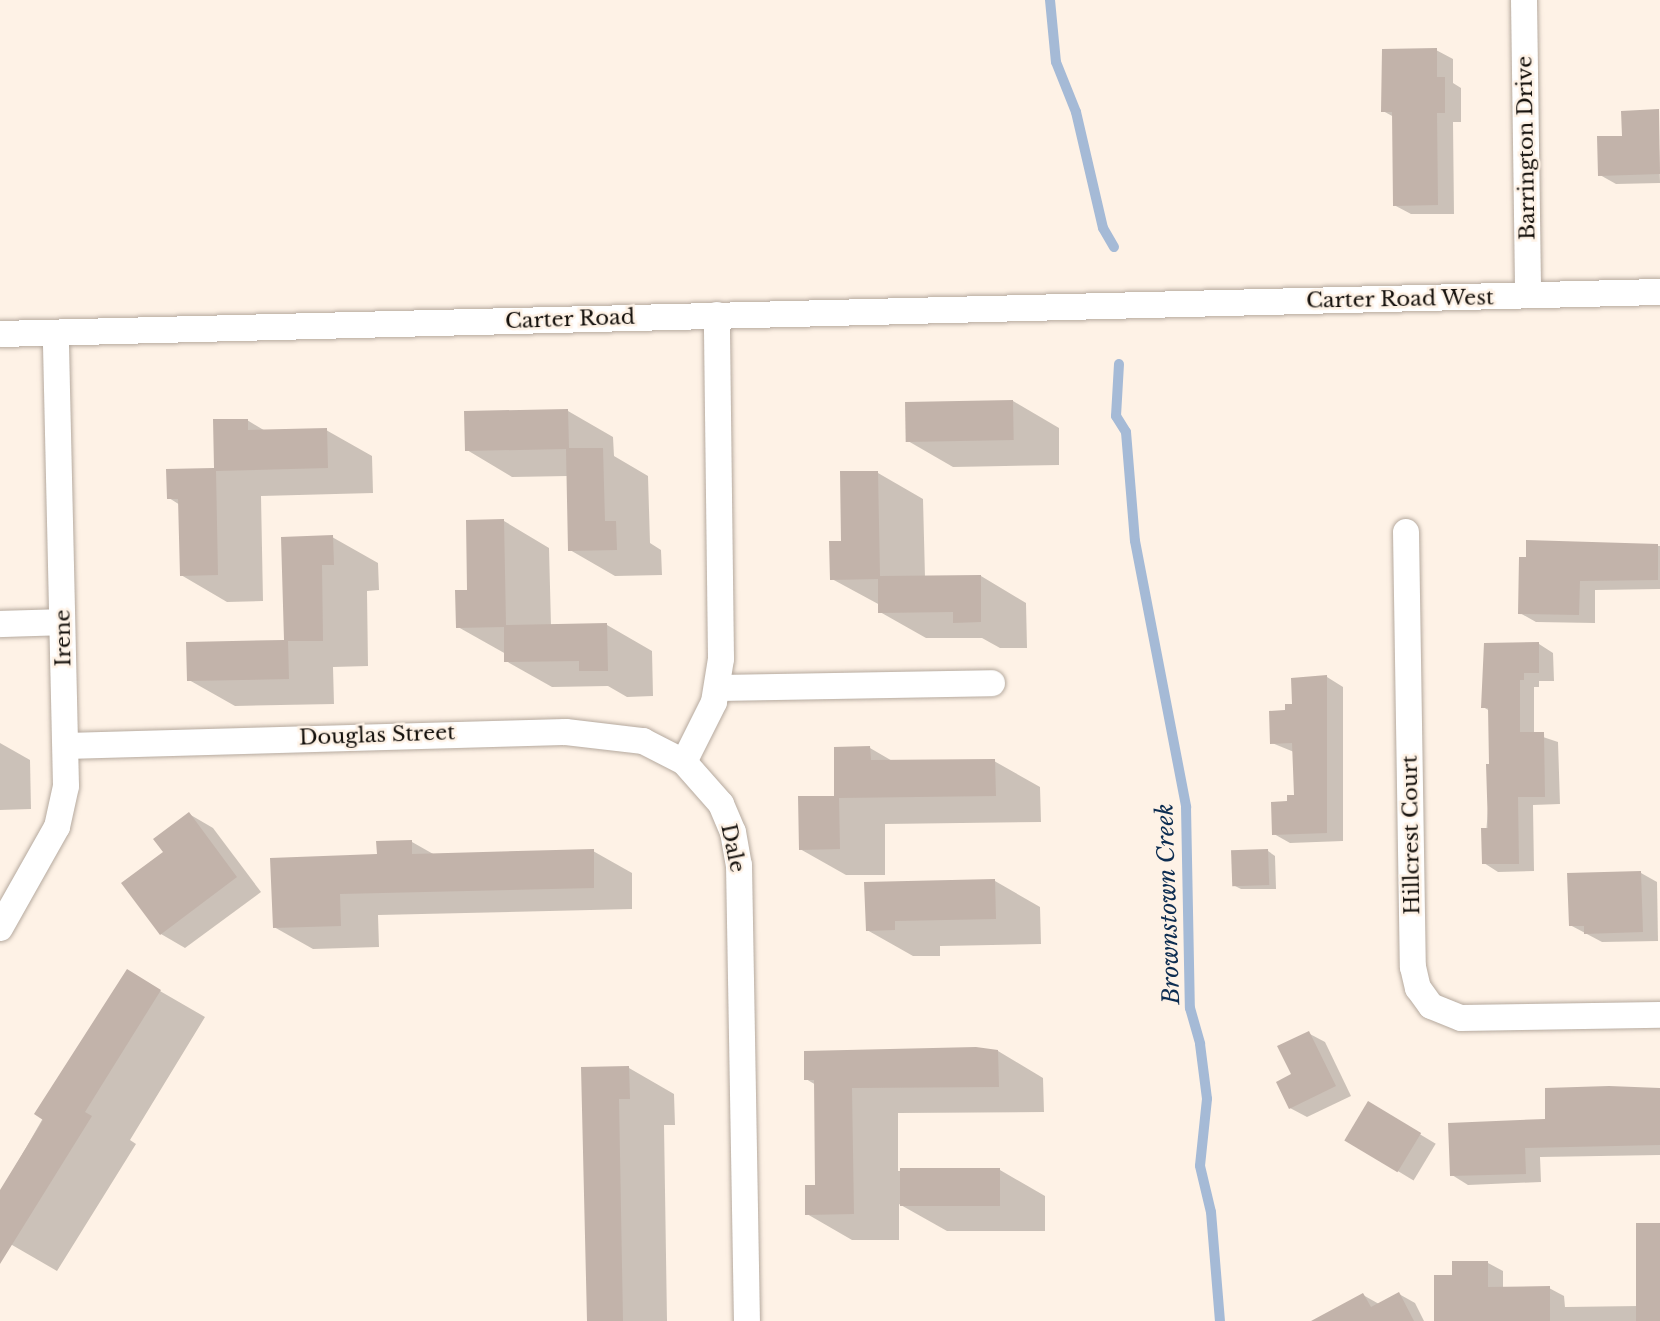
<!DOCTYPE html>
<html>
<head>
<meta charset="utf-8">
<style>
  body { margin:0 }
  #map { position:relative; width:1660px; height:1321px; overflow:hidden; background:#fef2e6; font-family:"Libre Baskerville",serif }
  div>[style] { position:absolute }
  .shadow>* { inset:0; background:#0003; transform-origin:0 0 }
  .stream>* { height:10px; margin:-5px; padding:0 5px; transform-origin:5px; border-radius:5px; background:#a5bad6 }
  .building>* { inset:0; background:#c2b3aa; transform-origin:0 0 }
  .roads { filter:drop-shadow(0 0 2px #b5a99e) drop-shadow(0 0 2px #b5a99e) }
  .street>* { height:26px; margin:-13px; padding:0 13px; transform-origin:13px; border-radius:13px; background:#fff }
  span { translate:-50% -50%; white-space:nowrap; text-align:center; line-height:1.15; -webkit-text-stroke:5px #fef2e6; paint-order:stroke }
  .street-label { font-size:21px; color:#130f0b }
  .water-label { font-size:23px; color:#0d2d51; font-style:italic }
</style>
</head>
<body>
<div id="map">
  <div class="shadow">
    <i style="clip-path:polygon(1436px 50px,1453px 59px,1453px 83px,1461px 88px,1461px 122px,1453px 122px,1454px 214px,1411px 214px,1394px 205px,1394px 117px,1383px 111px)"></i>
    <i style="clip-path:polygon(1658px 111px,1660px 183px,1616px 184px,1600px 175px,1624px 137px)"></i>
    <i style="clip-path:polygon(1013px 401px,1059px 428px,1059px 465px,953px 467px,908px 441px)"></i>
    <i style="clip-path:polygon(568px 411px,613px 437px,614px 456px,648px 476px,650px 543px,661px 550px,662px 575px,615px 576px,570px 550px,568px 476px,512px 477px,467px 450px)"></i>
    <i style="clip-path:polygon(247px 420px,267px 432px,326px 430px,372px 456px,373px 493px,261px 496px,263px 601px,227px 602px,181px 575px,180px 505px,169px 498px,216px 469px)"></i>
    <i style="clip-path:polygon(878px 473px,923px 499px,925px 577px,981px 576px,1026px 603px,1027px 648px,1000px 648px,982px 638px,926px 638px,880px 612px,880px 605px,832px 579px,842px 543px)"></i>
    <i style="clip-path:polygon(504px 521px,549px 548px,551px 626px,607px 625px,652px 651px,653px 696px,627px 697px,608px 686px,552px 687px,506px 661px,506px 654px,458px 627px,468px 591px)"></i>
    <i style="clip-path:polygon(332px 537px,378px 563px,379px 590px,367px 591px,368px 666px,333px 667px,334px 704px,235px 706px,189px 680px,286px 641px)"></i>
    <i style="clip-path:polygon(1660px 546px,1660px 589px,1595px 590px,1595px 623px,1536px 622px,1520px 613px,1587px 547px)"></i>
    <i style="clip-path:polygon(1539px 644px,1553px 653px,1554px 681px,1539px 681px,1539px 687px,1534px 687px,1534px 734px,1558px 742px,1560px 804px,1533px 805px,1534px 871px,1498px 872px,1484px 863px,1491px 766px,1490px 711px,1483px 707px)"></i>
    <i style="clip-path:polygon(1327px 677px,1343px 687px,1343px 841px,1290px 843px,1274px 834px,1296px 797px,1294px 752px,1272px 743px,1287px 711px)"></i>
    <i style="clip-path:polygon(0 743px,30px 760px,31px 809px,0 810px)"></i>
    <i style="clip-path:polygon(870px 748px,894px 762px,994px 761px,1040px 787px,1041px 822px,885px 824px,885px 875px,846px 875px,800px 849px)"></i>
    <i style="clip-path:polygon(189px 814px,213px 828px,261px 892px,185px 948px,161px 934px,165px 852px)"></i>
    <i style="clip-path:polygon(412px 842px,435px 855px,593px 851px,632px 873px,632px 909px,378px 915px,379px 947px,313px 949px,274px 927px)"></i>
    <i style="clip-path:polygon(1268px 851px,1275px 856px,1276px 889px,1241px 889px,1233px 885px)"></i>
    <i style="clip-path:polygon(1641px 873px,1657px 882px,1658px 941px,1602px 942px,1570px 925px)"></i>
    <i style="clip-path:polygon(995px 881px,1040px 907px,1041px 944px,940px 946px,940px 956px,913px 956px,867px 930px)"></i>
    <i style="clip-path:polygon(127px 972px,205px 1017px,130px 1140px,136px 1144px,57px 1271px,0 1238px,0 1193px)"></i>
    <i style="clip-path:polygon(1308px 1033px,1325px 1042px,1351px 1096px,1307px 1117px,1290px 1108px,1293px 1075px)"></i>
    <i style="clip-path:polygon(998px 1051px,1043px 1078px,1044px 1112px,898px 1113px,898px 1171px,1000px 1170px,1045px 1196px,1045px 1231px,947px 1231px,899px 1204px,899px 1240px,852px 1240px,807px 1214px,817px 1187px,816px 1085px,806px 1079px)"></i>
    <i style="clip-path:polygon(629px 1068px,674px 1094px,675px 1125px,664px 1125px,667px 1321px,588px 1321px,583px 1069px)"></i>
    <i style="clip-path:polygon(1660px 1090px,1660px 1155px,1540px 1157px,1541px 1182px,1468px 1185px,1452px 1175px,1547px 1120px)"></i>
    <i style="left:1368px;top:1103px;width:79px;height:43px;rotate:31deg"></i>
    <i style="clip-path:polygon(1660px 1225px,1660px 1321px,1438px 1321px,1454px 1276px,1488px 1263px,1503px 1271px,1503px 1289px,1549px 1288px,1564px 1296px,1565px 1307px,1639px 1306px)"></i>
    <i style="clip-path:polygon(1399px 1294px,1415px 1303px,1424px 1321px,1348px 1321px,1363px 1295px,1379px 1304px)"></i>
  </div>
  <div class="stream">
    <i style="left:1050px;top:0;width:62px;rotate:84.5deg"></i>
    <i style="left:1056px;top:62px;width:54px;rotate:68.2deg"></i>
    <i style="left:1076px;top:112px;width:119px;rotate:76.9deg"></i>
    <i style="left:1103px;top:228px;width:22px;rotate:60deg"></i>
    <i style="left:1119px;top:364px;width:52px;rotate:93.3deg"></i>
    <i style="left:1116px;top:416px;width:19px;rotate:58deg"></i>
    <i style="left:1126px;top:432px;width:109px;rotate:85.3deg"></i>
    <i style="left:1135px;top:541px;width:271px;rotate:79.1deg"></i>
    <i style="left:1186px;top:807px;width:201px;rotate:88.9deg"></i>
    <i style="left:1190px;top:1008px;width:37px;rotate:74deg"></i>
    <i style="left:1200px;top:1044px;width:55px;rotate:82.7deg"></i>
    <i style="left:1207px;top:1099px;width:67px;rotate:96deg"></i>
    <i style="left:1200px;top:1166px;width:47px;rotate:76.6deg"></i>
    <i style="left:1211px;top:1212px;width:109px;rotate:85.3deg"></i>
  </div>
  <div class="building">
    <i style="clip-path:polygon(1437px 48px,1437px 77px,1445px 77px,1445px 113px,1437px 113px,1438px 205px,1393px 206px,1392px 112px,1381px 112px,1382px 49px)"></i>
    <i style="clip-path:polygon(1659px 109px,1660px 174px,1598px 176px,1597px 136px,1622px 136px,1621px 111px)"></i>
    <i style="left:1013px;top:400px;width:40px;height:108px;rotate:89deg"></i>
    <i style="clip-path:polygon(568px 409px,569px 448px,603px 448px,605px 521px,616px 521px,617px 550px,568px 551px,566px 449px,465px 451px,464px 411px)"></i>
    <i style="clip-path:polygon(213px 419px,248px 419px,248px 430px,327px 428px,328px 468px,216px 471px,218px 575px,180px 576px,178px 499px,167px 499px,166px 469px,214px 468px)"></i>
    <i style="clip-path:polygon(840px 471px,878px 471px,880px 576px,981px 575px,981px 622px,953px 623px,953px 612px,878px 613px,878px 579px,830px 580px,829px 541px,841px 541px)"></i>
    <i style="clip-path:polygon(504px 519px,506px 625px,607px 623px,608px 671px,579px 671px,579px 661px,504px 662px,504px 627px,456px 628px,455px 590px,467px 590px,466px 520px)"></i>
    <i style="clip-path:polygon(333px 535px,334px 565px,322px 565px,323px 641px,288px 641px,289px 679px,187px 681px,186px 642px,284px 640px,281px 537px)"></i>
    <i style="clip-path:polygon(1526px 540px,1658px 544px,1658px 580px,1580px 581px,1579px 615px,1518px 614px,1519px 557px,1526px 557px)"></i>
    <i style="clip-path:polygon(1539px 642px,1539px 673px,1524px 673px,1524px 680px,1520px 680px,1520px 732px,1544px 732px,1545px 797px,1518px 797px,1519px 864px,1482px 864px,1481px 828px,1488px 828px,1486px 764px,1489px 764px,1488px 708px,1481px 708px,1484px 643px)"></i>
    <i style="clip-path:polygon(1327px 675px,1327px 833px,1272px 835px,1271px 802px,1287px 801px,1287px 795px,1294px 795px,1292px 743px,1270px 744px,1269px 711px,1285px 710px,1285px 704px,1292px 704px,1291px 678px)"></i>
    <i style="clip-path:polygon(870px 746px,871px 760px,995px 759px,996px 796px,839px 798px,840px 849px,799px 850px,798px 796px,834px 796px,834px 747px)"></i>
    <i style="clip-path:polygon(189px 812px,237px 877px,160px 935px,121px 883px,163px 852px,153px 839px)"></i>
    <i style="clip-path:polygon(412px 840px,412px 854px,594px 849px,594px 888px,340px 894px,341px 926px,273px 928px,270px 858px,377px 854px,376px 841px)"></i>
    <i style="left:1268px;top:849px;width:36px;height:37px;rotate:88deg"></i>
    <i style="clip-path:polygon(1641px 871px,1643px 932px,1584px 934px,1584px 926px,1569px 926px,1567px 873px)"></i>
    <i style="clip-path:polygon(995px 879px,996px 919px,895px 921px,895px 930px,866px 931px,864px 882px)"></i>
    <i style="clip-path:polygon(127px 969px,161px 990px,85px 1112px,92px 1116px,0 1264px,0 1190px,43px 1120px,34px 1114px)"></i>
    <i style="clip-path:polygon(1309px 1031px,1336px 1086px,1289px 1109px,1276px 1082px,1291px 1074px,1277px 1046px)"></i>
    <i style="clip-path:polygon(976px 1047px,998px 1050px,999px 1087px,852px 1088px,854px 1214px,805px 1215px,805px 1185px,815px 1185px,814px 1080px,804px 1080px,804px 1051px)"></i>
    <i style="clip-path:polygon(629px 1066px,630px 1099px,619px 1099px,623px 1321px,587px 1321px,581px 1067px)"></i>
    <i style="clip-path:polygon(1609px 1086px,1660px 1088px,1660px 1145px,1525px 1148px,1526px 1174px,1450px 1176px,1448px 1123px,1545px 1119px,1545px 1088px)"></i>
    <i style="left:1368px;top:1101px;width:62px;height:46px;rotate:31deg"></i>
    <i style="left:1000px;top:1168px;width:38px;height:100px;rotate:90deg"></i>
    <i style="left:1636px;top:1223px;width:24px;height:98px"></i>
    <i style="clip-path:polygon(1452px 1261px,1488px 1261px,1488px 1287px,1550px 1286px,1550px 1321px,1434px 1321px,1434px 1275px,1452px 1275px)"></i>
    <i style="clip-path:polygon(1399px 1292px,1414px 1321px,1311px 1321px,1363px 1293px,1371px 1307px)"></i>
  </div>
  <div class="roads">
    <div class="street">
      <i style="left:1524px;top:0;width:295px;rotate:89.2deg"></i>
      <i style="left:0;top:334px;width:1661px;rotate:-1.45deg"></i>
      <i style="left:1406px;top:532px;width:435px;rotate:89.1deg"></i>
      <i style="left:1413px;top:967px;width:22px;rotate:77deg"></i>
      <i style="left:1418px;top:988px;width:22px;rotate:54deg"></i>
      <i style="left:1431px;top:1006px;width:32px;rotate:22deg"></i>
      <i style="left:1461px;top:1018px;width:199px;rotate:-0.9deg"></i>
      <i style="left:0;top:624px;width:62px;rotate:-1.8deg"></i>
      <i style="left:718px;top:688px;width:274px;rotate:-1deg"></i>
      <i style="left:66px;top:746px;width:500px;rotate:-1.6deg"></i>
      <i style="left:566px;top:732px;width:78px;rotate:6.7deg"></i>
      <i style="left:643px;top:741px;width:46px;rotate:27.1deg"></i>
      <i style="left:684px;top:762px;width:56px;rotate:48.6deg"></i>
      <i style="left:721px;top:804px;width:30px;rotate:67deg"></i>
      <i style="left:733px;top:832px;width:34px;rotate:80deg"></i>
      <i style="left:739px;top:865px;width:456px;rotate:89deg"></i>
      <i style="left:684px;top:762px;width:67px;rotate:-63.4deg"></i>
      <i style="left:714px;top:702px;width:44px;rotate:-80.8deg"></i>
      <i style="left:721px;top:659px;width:344px;rotate:-90.7deg"></i>
      <i style="left:0;top:928px;width:116px;rotate:-60.6deg"></i>
      <i style="left:57px;top:827px;width:42px;rotate:-77.6deg"></i>
      <i style="left:66px;top:786px;width:453px;rotate:-91.3deg"></i>
    </div>
  </div>
  <div class="street-label">
    <span style="left:1526px;top:148px;rotate:-91deg">Barrington Drive</span>
    <span style="left:1400px;top:299px;rotate:-1deg">Carter Road West</span>
    <span style="left:570px;top:319px;rotate:-2deg">Carter Road</span>
    <span style="left:63px;top:638px;rotate:-91deg">Irene</span>
    <span style="left:377px;top:735px;rotate:-2deg">Douglas Street</span>
    <span style="left:1411px;top:835px;rotate:-91deg">Hillcrest Court</span>
    <span style="left:733px;top:848px;rotate:78deg">Dale</span>
  </div>
  <div class="water-label">
    <span style="left:1168px;top:904px;rotate:-92deg">Brownstown Creek</span>
  </div>
</div>
</body>
</html>
